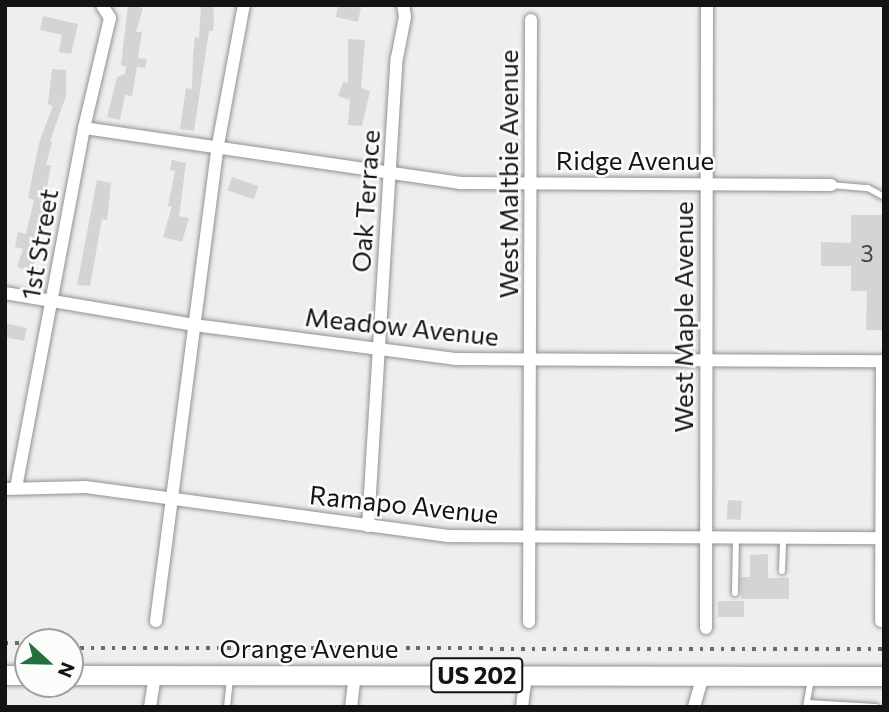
<!DOCTYPE html>
<html>
<head>
<meta charset="utf-8">
<style>
  body { margin:0 }
  #map { position:relative; width:889px; height:712px; overflow:hidden; background:#ecefed; font-family:Commissioner,sans-serif }
  div>[style] { position:absolute }
  .building>* { inset:0; background:#d2d5d3; transform-origin:0 0 }
  .roads { filter:drop-shadow(0 0 2px #909290) drop-shadow(0 0 2px #909290) }
  .service>* { height:6px; margin:-3px; padding:0 3px; transform-origin:3px; border-radius:3px; background:#fff }
  .minor>* { height:12px; margin:-6px; padding:0 6px; transform-origin:6px; border-radius:6px; background:#fff }
  .primary>* { height:19px; margin:-9.5px; padding:0 9.5px; transform-origin:9.5px; border-radius:9.5px; background:#fff }
  .rail>* { height:3.5px; margin-top:-1.75px; transform-origin:0; background:repeating-linear-gradient(90deg,#6a6c6b 0 3.5px,transparent 0 10.5px) }
  span { translate:-50% -50%; white-space:nowrap; text-align:center; line-height:1.15; -webkit-text-stroke:5px #fafdfa; paint-order:stroke }
  .number-label { font-size:23px; color:#434443 }
  .number-label span { -webkit-text-stroke-width:0 }
  .shield-label span { padding:2px 5px; background:#fafdfa; border:2px solid; border-radius:5px; -webkit-text-stroke-width:0 }
  .shield-label { font-size:24px; color:#131413; font-weight:700 }
  .street-label { font-size:26px; color:#131413 }
  .frame { position:absolute; inset:0; border:7px solid #131413; pointer-events:none }
  .north { position:absolute; left:14px; top:628px; width:70px; height:70px; box-sizing:border-box; background:#fafdfa; border:2px solid #9ea09e; border-radius:50%; rotate:112deg; font-size:19px; font-weight:700; line-height:28px; text-align:center; color:#131413 }
  .north::after { content:''; display:block; margin:auto; width:24px; height:32px; background:#246f3d; clip-path:polygon(50% 0,100% 100%,50% 72%,0 100%) }
</style>
</head>
<body>
<div id="map">
  <div class="building">
    <i style="clip-path:polygon(128px 5px,143px 8px,136px 32px,142px 32px,138px 58px,147px 59px,145px 68px,137px 67px,132px 96px,125px 95px,120px 120px,107px 117px,117px 77px,125px 74px,126px 67px,121px 65px)"></i>
    <i style="clip-path:polygon(201px 5px,213px 5px,214px 17px,213px 31px,209px 31px,194px 131px,180px 129px,186px 88px,192px 89px,193px 55px,195px 37px,199px 38px)"></i>
    <i style="clip-path:polygon(338px 5px,361px 7px,358px 22px,336px 17px)"></i>
    <i style="clip-path:polygon(43px 16px,78px 24px,71px 54px,59px 52px,62px 35px,40px 30px)"></i>
    <i style="clip-path:polygon(348px 39px,365px 40px,361px 88px,370px 91px,362px 126px,348px 125px,350px 100px,338px 96px,343px 82px,348px 83px)"></i>
    <i style="clip-path:polygon(52px 69px,66px 70px,66px 96px,50px 141px,52px 142px,46px 165px,51px 165px,46px 192px,48px 193px,32px 272px,17px 267px,23px 249px,15px 247px,18px 232px,26px 234px,34px 200px,28px 198px,39px 143px,53px 106px,48px 104px)"></i>
    <i style="clip-path:polygon(172px 160px,186px 163px,179px 216px,189px 218px,182px 242px,163px 237px,172px 206px,168px 206px,175px 171px,170px 170px)"></i>
    <i style="left:232px;top:177px;width:28px;height:14px;rotate:19deg"></i>
    <i style="clip-path:polygon(97px 180px,111px 183px,107px 220px,102px 219px,90px 286px,77px 285px)"></i>
    <i style="clip-path:polygon(851px 215px,884px 215px,883px 330px,866px 330px,867px 291px,851px 291px,851px 266px,821px 266px,821px 242px,851px 243px)"></i>
    <i style="clip-path:polygon(5px 323px,27px 328px,24px 341px,5px 337px)"></i>
    <i style="left:728px;top:500px;width:14px;height:19px;rotate:4deg"></i>
    <i style="clip-path:polygon(768px 554px,768px 578px,789px 578px,789px 599px,741px 599px,741px 577px,750px 577px,750px 555px)"></i>
    <i style="left:718px;top:601px;width:26px;height:16px"></i>
  </div>
  <div class="roads">
    <div class="service">
      <i style="left:831px;top:185px;width:37px;rotate:5deg"></i>
      <i style="left:868px;top:188px;width:18px;rotate:29deg"></i>
      <i style="left:782px;top:571px;width:33px;rotate:-88deg"></i>
      <i style="left:735px;top:593px;width:55px;rotate:-89deg"></i>
      <i style="left:807px;top:703px;width:69px;rotate:3.3deg"></i>
      <i style="left:227px;top:707px;width:30px;rotate:-84deg"></i>
      <i style="left:806px;top:707px;width:27px;rotate:-80deg"></i>
    </div>
    <div class="minor">
      <i style="left:84px;top:128px;width:380px;rotate:8.3deg"></i>
      <i style="left:460px;top:183px;width:371px;rotate:0.3deg"></i>
      <i style="left:5px;top:293px;width:192px;rotate:9.6deg"></i>
      <i style="left:194px;top:325px;width:263px;rotate:7.4deg"></i>
      <i style="left:455px;top:359px;width:427px;rotate:0.3deg"></i>
      <i style="left:882px;top:361px;width:260px;rotate:90.2deg"></i>
      <i style="left:16px;top:488px;width:366px;rotate:-79.3deg"></i>
      <i style="left:84px;top:128px;width:113px;rotate:-76.7deg"></i>
      <i style="left:110px;top:18px;width:15px;rotate:-122deg"></i>
      <i style="left:5px;top:489px;width:81px;rotate:-1.4deg"></i>
      <i style="left:86px;top:487px;width:365px;rotate:7.7deg"></i>
      <i style="left:448px;top:536px;width:436px;rotate:0.3deg"></i>
      <i style="left:368px;top:526px;width:469px;rotate:-86.5deg"></i>
      <i style="left:397px;top:58px;width:42px;rotate:-79deg"></i>
      <i style="left:405px;top:17px;width:12px;rotate:-99deg"></i>
      <i style="left:156px;top:621px;width:475px;rotate:-82.6deg"></i>
      <i style="left:217px;top:150px;width:147px;rotate:-79.5deg"></i>
      <i style="left:529px;top:622px;width:602px;rotate:-89.81deg"></i>
      <i style="left:706px;top:628px;width:623px;rotate:-89.91deg"></i>
      <i style="left:150px;top:707px;width:32px;rotate:-81deg"></i>
      <i style="left:351px;top:707px;width:33px;rotate:-83deg"></i>
      <i style="left:522px;top:707px;width:32px;rotate:-83deg"></i>
      <i style="left:694px;top:707px;width:35px;rotate:-74deg"></i>
    </div>
    <div class="primary">
      <i style="left:5px;top:675px;width:23px"></i>
      <i style="left:70px;top:675px;width:814px;rotate:0.07deg"></i>
    </div>
  </div>
  <div class="rail">
    <i style="left:5px;top:643px;width:23px"></i>
    <i style="left:70px;top:648px;width:814px;rotate:0.07deg"></i>
  </div>
  <div class="number-label">
    <span style="left:867px;top:253px">3</span>
  </div>
  <div class="shield-label">
    <span style="left:477px;top:675px">US 202</span>
  </div>
  <div class="street-label">
    <span style="left:635px;top:160px">Ridge Avenue</span>
    <span style="left:508px;top:174px;rotate:-90deg">West Maltbie Avenue</span>
    <span style="left:365px;top:201px;rotate:-86deg">Oak Terrace</span>
    <span style="left:39px;top:244px;rotate:-80deg">1st Street</span>
    <span style="left:683px;top:317px;rotate:-90deg">West Maple Avenue</span>
    <span style="left:402px;top:326px;rotate:6deg">Meadow Avenue</span>
    <span style="left:404px;top:504px;rotate:6deg">Ramapo Avenue</span>
    <span style="left:309px;top:648px">Orange Avenue</span>
  </div>
  <div class="frame"></div>
  <div class="north">N</div>
</div>
</body>
</html>
